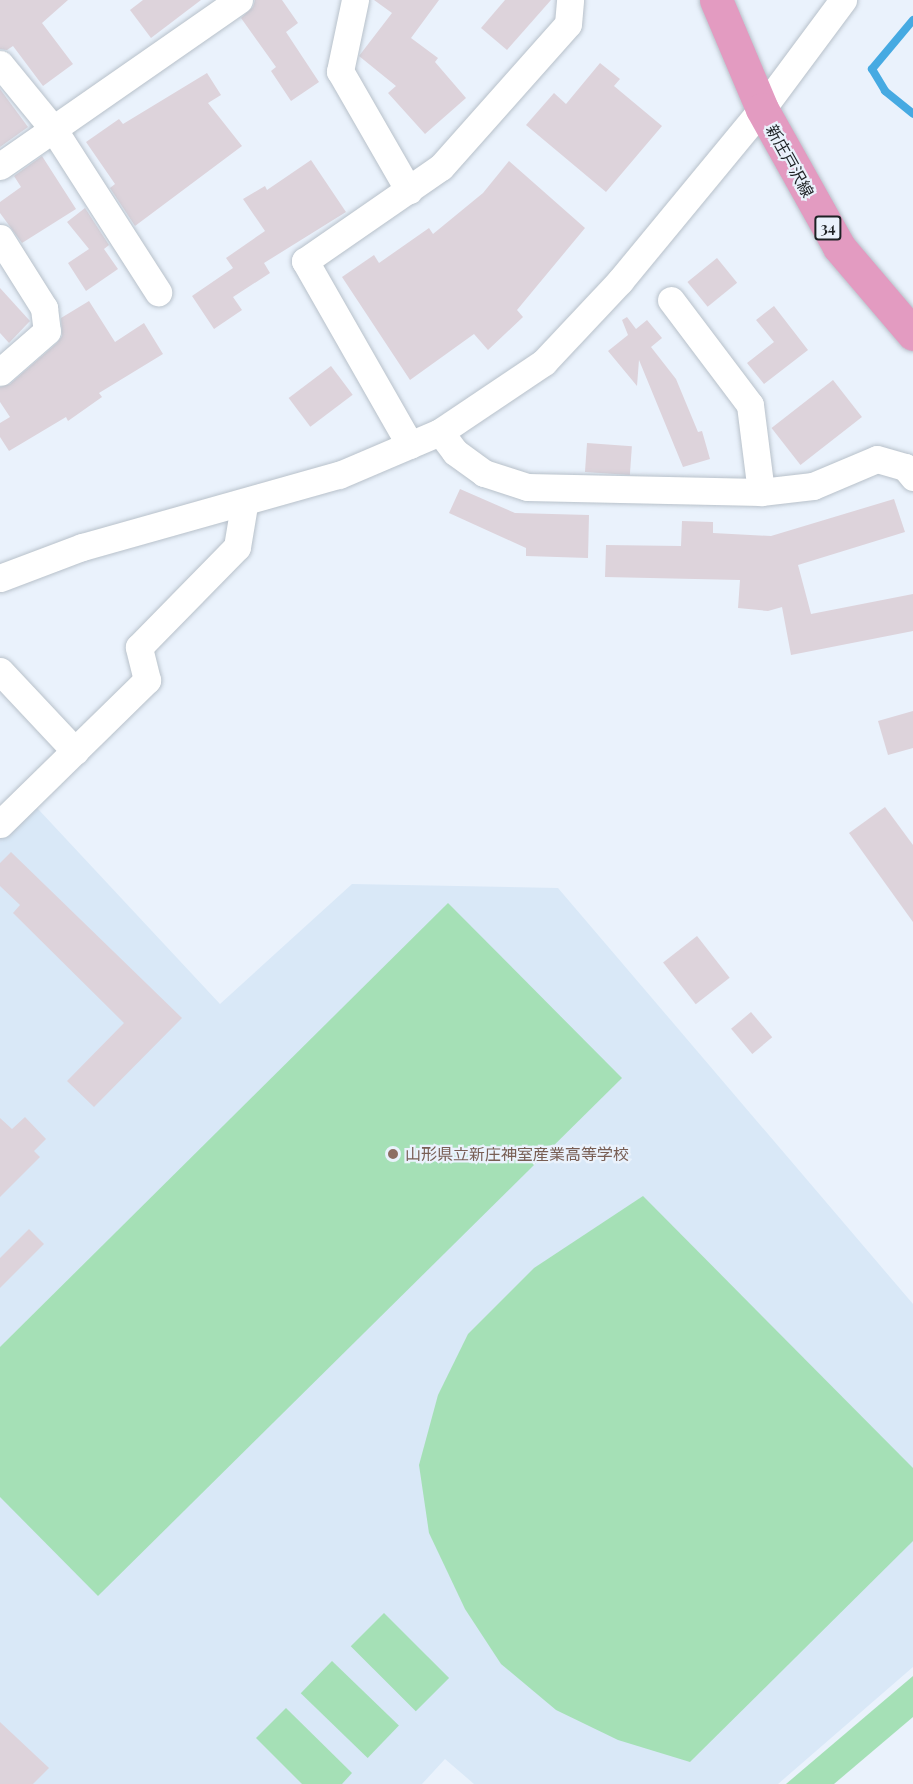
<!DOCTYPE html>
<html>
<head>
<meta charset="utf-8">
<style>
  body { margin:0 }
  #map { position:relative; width:913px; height:1784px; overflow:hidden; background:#eaf2fc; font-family:"Playfair Display","Noto Sans JP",serif }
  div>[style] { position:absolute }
  .built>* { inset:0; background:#d9e8f7 }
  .green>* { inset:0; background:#a5e0b6; transform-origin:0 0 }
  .stream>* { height:8px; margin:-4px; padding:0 4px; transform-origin:4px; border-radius:4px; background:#46aae2 }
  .building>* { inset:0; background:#ddd3db; transform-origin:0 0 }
  .roads { filter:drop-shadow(0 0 2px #b8c1ca) drop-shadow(0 0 2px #b8c1ca) }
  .minor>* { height:27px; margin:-13.5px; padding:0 13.5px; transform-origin:13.5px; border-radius:13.5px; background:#fff }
  .major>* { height:33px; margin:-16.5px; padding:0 16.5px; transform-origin:16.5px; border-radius:16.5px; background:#e39bc1 }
  .dots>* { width:16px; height:16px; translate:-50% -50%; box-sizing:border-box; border:3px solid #eaf2fc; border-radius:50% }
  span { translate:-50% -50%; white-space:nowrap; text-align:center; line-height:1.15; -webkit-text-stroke:4.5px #eaf2fc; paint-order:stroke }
  .shield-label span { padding:2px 4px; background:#eaf2fc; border:2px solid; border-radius:4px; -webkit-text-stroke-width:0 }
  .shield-label { font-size:15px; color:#1d2124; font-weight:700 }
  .street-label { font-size:16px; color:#1d2124 }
  .education-label { font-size:16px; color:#785e54 }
  .left { translate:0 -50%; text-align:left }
</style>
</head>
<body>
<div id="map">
  <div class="built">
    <i style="clip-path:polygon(25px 795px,220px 1004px,352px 884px,558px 888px,913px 1304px,913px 1667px,778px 1784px,474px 1784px,445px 1759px,422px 1784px,0 1784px,0 819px)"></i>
  </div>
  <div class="green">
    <i style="clip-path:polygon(448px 903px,622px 1078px,98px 1596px,0 1497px,0 1347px)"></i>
    <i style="clip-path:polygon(643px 1196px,913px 1468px,913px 1541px,690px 1762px,618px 1740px,556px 1710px,501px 1664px,465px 1609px,429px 1533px,419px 1465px,438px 1395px,468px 1334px,534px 1268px)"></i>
    <i style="left:384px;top:1613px;width:92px;height:47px;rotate:45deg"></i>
    <i style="left:332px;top:1661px;width:93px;height:45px;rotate:44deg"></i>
    <i style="clip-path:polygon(913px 1676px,913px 1717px,834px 1784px,786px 1784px)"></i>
    <i style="clip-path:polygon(286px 1708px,352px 1773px,342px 1784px,302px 1784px,256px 1738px)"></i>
  </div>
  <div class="stream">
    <i style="left:913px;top:20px;width:64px;rotate:129.9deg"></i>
    <i style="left:872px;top:69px;width:26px;rotate:59deg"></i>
    <i style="left:885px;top:91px;width:36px;rotate:39deg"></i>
  </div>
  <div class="building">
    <i style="clip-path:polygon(0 0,68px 0,42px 23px,73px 64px,43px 86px,13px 46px,7px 50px,0 49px)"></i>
    <i style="clip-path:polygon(143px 0,201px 0,151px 38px,130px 10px)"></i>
    <i style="clip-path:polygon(255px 0,282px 0,298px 23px,286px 32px,319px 82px,291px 101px,271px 71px,276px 67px,241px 18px,253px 7px)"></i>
    <i style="clip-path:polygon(374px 0,439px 0,411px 38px,438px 58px,435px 62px,466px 98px,425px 134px,388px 93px,396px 86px,359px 56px,392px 13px)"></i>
    <i style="clip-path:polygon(505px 0,551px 0,507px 50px,481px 28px)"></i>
    <i style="clip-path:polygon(600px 63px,620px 79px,614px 86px,662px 126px,606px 192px,526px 125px,554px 93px,566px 104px)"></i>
    <i style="clip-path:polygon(207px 73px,221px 95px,208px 103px,242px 146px,135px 226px,110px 188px,115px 184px,86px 142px,119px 119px,123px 124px)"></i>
    <i style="clip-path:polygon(0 89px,28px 127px,0 147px)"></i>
    <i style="clip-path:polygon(42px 156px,76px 209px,22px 243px,0 213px,0 202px,21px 187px,14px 176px)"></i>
    <i style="clip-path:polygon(311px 160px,346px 212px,264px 263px,270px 273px,233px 297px,242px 310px,214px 329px,192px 296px,233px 268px,226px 258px,265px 231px,243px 199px,265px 186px,267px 190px)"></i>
    <i style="clip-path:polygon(509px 161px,585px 228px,517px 310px,523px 317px,488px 350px,474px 334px,410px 380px,342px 277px,374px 255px,379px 263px,429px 228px,433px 234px,483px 193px)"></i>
    <i style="clip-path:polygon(85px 208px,109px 245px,104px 249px,118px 269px,86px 291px,68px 263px,89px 249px,67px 222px)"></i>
    <i style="left:717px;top:258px;width:32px;height:38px;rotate:51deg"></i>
    <i style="clip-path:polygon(0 288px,30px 321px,9px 343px,0 333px)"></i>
    <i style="clip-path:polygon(89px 301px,115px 342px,144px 323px,163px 354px,99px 393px,102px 397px,68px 421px,66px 417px,9px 451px,0 437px,0 423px,10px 417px,0 402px,0 387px,10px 384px,57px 343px,62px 336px,61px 318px)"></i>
    <i style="clip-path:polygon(774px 306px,808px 350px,764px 384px,747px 363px,774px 342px,756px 320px)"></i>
    <i style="clip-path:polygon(627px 317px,636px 329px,647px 320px,662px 338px,651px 347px,676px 379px,698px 432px,702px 431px,710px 459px,683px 467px,639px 360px,637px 386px,608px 351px,628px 335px,622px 320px)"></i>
    <i style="left:331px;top:366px;width:36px;height:53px;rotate:53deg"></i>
    <i style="left:833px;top:380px;width:47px;height:78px;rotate:52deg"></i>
    <i style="left:587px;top:443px;width:45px;height:29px;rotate:4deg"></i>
    <i style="clip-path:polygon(460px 489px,515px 513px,589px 515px,588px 558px,526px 556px,526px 548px,449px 513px)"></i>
    <i style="clip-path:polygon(894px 499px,905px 532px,798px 565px,811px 614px,913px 594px,913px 631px,791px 655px,782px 607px,768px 611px,738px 608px,740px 580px,605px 577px,606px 545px,681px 546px,682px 521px,713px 522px,713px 533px,771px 536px)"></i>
    <i style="clip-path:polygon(913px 711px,913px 748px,888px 755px,878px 721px)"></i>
    <i style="clip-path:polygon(885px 807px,913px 845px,913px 922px,849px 833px)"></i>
    <i style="clip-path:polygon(11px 852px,182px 1018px,94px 1107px,67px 1081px,124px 1023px,13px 913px,20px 905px,0 886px,0 863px)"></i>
    <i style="left:697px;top:936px;width:53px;height:43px;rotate:52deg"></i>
    <i style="left:751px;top:1012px;width:33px;height:26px;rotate:50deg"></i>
    <i style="clip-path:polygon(25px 1117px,46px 1139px,34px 1151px,40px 1157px,0 1197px,0 1118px,12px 1129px)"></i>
    <i style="clip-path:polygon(29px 1229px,44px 1244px,0 1288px,0 1258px)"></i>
    <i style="clip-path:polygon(0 1722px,49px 1768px,33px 1784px,0 1784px)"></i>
  </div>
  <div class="roads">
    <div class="minor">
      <i style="left:355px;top:0;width:73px;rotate:101.9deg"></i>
      <i style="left:340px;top:71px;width:138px;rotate:60.1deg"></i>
      <i style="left:0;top:64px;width:85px;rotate:50.7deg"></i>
      <i style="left:54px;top:130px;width:193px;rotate:57.3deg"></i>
      <i style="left:0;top:166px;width:291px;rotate:-34.8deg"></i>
      <i style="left:0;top:238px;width:83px;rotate:57.8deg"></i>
      <i style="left:44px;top:308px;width:23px;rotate:83deg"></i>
      <i style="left:47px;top:331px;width:62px;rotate:138.9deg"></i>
      <i style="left:671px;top:300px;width:131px;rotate:53deg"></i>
      <i style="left:750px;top:405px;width:88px;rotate:82.8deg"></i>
      <i style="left:440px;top:432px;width:25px;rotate:53deg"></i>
      <i style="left:455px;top:452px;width:36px;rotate:36deg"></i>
      <i style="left:484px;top:473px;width:45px;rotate:18deg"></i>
      <i style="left:527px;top:487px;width:234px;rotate:1.2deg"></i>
      <i style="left:761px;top:492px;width:52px;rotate:-6.6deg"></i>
      <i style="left:813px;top:486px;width:69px;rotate:-22.9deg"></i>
      <i style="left:877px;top:459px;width:29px;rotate:16deg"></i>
      <i style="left:905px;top:467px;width:13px;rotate:51deg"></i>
      <i style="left:410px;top:445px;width:212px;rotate:-119.7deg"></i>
      <i style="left:305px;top:261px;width:165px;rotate:-34.7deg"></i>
      <i style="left:441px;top:167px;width:191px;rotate:-48.4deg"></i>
      <i style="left:568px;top:24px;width:24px;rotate:-85deg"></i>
      <i style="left:0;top:578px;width:88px;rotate:-20.7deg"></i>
      <i style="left:82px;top:547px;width:267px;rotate:-15.7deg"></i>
      <i style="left:339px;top:475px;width:110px;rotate:-23.1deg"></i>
      <i style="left:440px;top:432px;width:125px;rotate:-33.9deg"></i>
      <i style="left:544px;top:362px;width:111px;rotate:-46.8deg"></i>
      <i style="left:620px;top:281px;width:223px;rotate:-50.5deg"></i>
      <i style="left:762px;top:109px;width:136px;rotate:-53.4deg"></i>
      <i style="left:0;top:671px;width:110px;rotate:46.8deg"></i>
      <i style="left:0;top:824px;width:206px;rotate:-44.4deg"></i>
      <i style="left:147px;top:680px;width:34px;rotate:-104deg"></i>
      <i style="left:139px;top:647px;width:140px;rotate:-45.6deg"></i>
      <i style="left:237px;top:547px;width:43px;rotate:-80.5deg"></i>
    </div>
    <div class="major">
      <i style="left:716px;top:0;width:118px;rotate:67.1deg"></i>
      <i style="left:762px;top:109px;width:158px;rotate:60.8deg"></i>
      <i style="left:839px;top:247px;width:114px;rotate:49.6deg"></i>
    </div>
  </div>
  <div class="dots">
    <i style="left:393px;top:1154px;background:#8d6e63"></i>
  </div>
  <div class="shield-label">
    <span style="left:828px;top:228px">34</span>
  </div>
  <div class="street-label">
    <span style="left:790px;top:161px;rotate:61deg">新庄戸沢線</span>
  </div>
  <div class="education-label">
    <span class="left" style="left:405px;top:1154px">山形県立新庄神室産業高等学校</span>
  </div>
</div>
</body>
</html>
